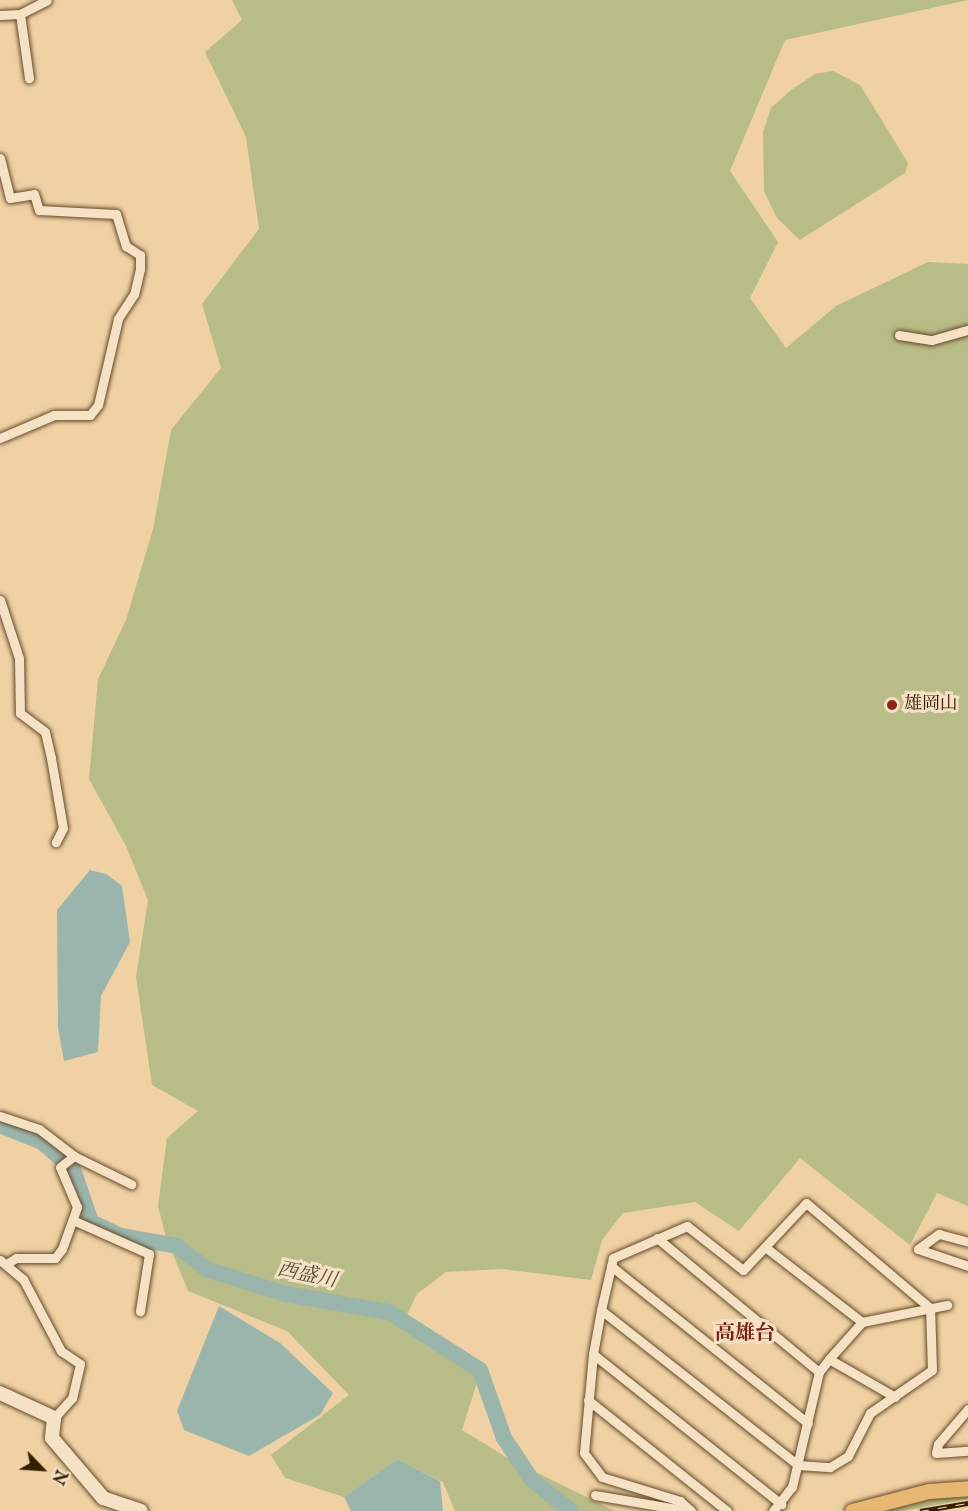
<!DOCTYPE html>
<html>
<head>
<meta charset="utf-8">
<style>
  body { margin:0 }
  #map { position:relative; width:968px; height:1511px; overflow:hidden; background:#efd1a4; font-family:"IM FELL English","Noto Serif JP",serif }
  div>[style] { position:absolute }
  .green>* { inset:0; background:#b8bc86 }
  .water>* { inset:0; background:#9ab6ac }
  .river>* { height:16px; margin:-8px; padding:0 8px; transform-origin:8px; border-radius:8px; background:#9ab6ac }
  .roads { filter:drop-shadow(0 0 2px #654b29) drop-shadow(0 0 2px #654b29) }
  .minor>* { height:9px; margin:-4.5px; padding:0 4.5px; transform-origin:4.5px; border-radius:4.5px; background:#f5e1c4 }
  .secondary>* { height:14px; margin:-7px; padding:0 7px; transform-origin:7px; border-radius:7px; background:#f5e1c4 }
  .primary>* { height:15px; margin:-7.5px; padding:0 7.5px; transform-origin:7.5px; border-radius:7.5px; background:#e8b872 }
  .rail>* { height:5px; margin-top:-2.5px; transform-origin:0; background:repeating-linear-gradient(90deg,#f5e1c4 0 9px,#371e00 0 18px); box-sizing:border-box; border-block:2px solid #371e00 }
  .dots>* { width:16px; height:16px; translate:-50% -50%; box-sizing:border-box; border:3px solid #f5e1c4; border-radius:50% }
  span { translate:-50% -50%; white-space:nowrap; text-align:center; line-height:1.15; -webkit-text-stroke:6px #f5e1c4; paint-order:stroke }
  .poi-label { font-size:18px; color:#371e00 }
  .left { translate:0 -50%; text-align:left }
  .water-label { font-size:20px; color:#554c34; font-style:italic }
  .neighbourhood-label { font-size:20px; color:#7a1f14; font-weight:700 }
  .north { position:absolute; left:12px; top:1439px; width:60px; height:60px; -webkit-text-stroke:4px #f5e1c4; paint-order:stroke; rotate:115deg; font-size:16px; font-weight:700; line-height:24px; text-align:center; color:#371e00 }
  .north::after { content:''; display:block; margin:auto; width:21px; height:27px; background:#371e00; clip-path:polygon(50% 0,100% 100%,50% 72%,0 100%) }
</style>
</head>
<body>
<div id="map">
  <div class="green">
    <i style="clip-path:polygon(232px 0,968px 0,785px 40px,730px 171px,778px 242px,750px 298px,786px 348px,836px 306px,928px 262px,968px 264px,968px 1206px,937px 1193px,910px 1245px,800px 1158px,739px 1231px,695px 1202px,623px 1213px,602px 1240px,591px 1280px,502px 1269px,446px 1272px,417px 1294px,406px 1317px,479px 1376px,462px 1430px,511px 1460px,615px 1511px,455px 1511px,443px 1482px,397px 1459px,344px 1497px,285px 1478px,271px 1455px,349px 1395px,287px 1331px,188px 1291px,166px 1237px,158px 1206px,167px 1138px,198px 1111px,152px 1085px,136px 977px,148px 900px,126px 846px,89px 779px,98px 679px,126px 620px,153px 529px,171px 430px,221px 368px,202px 304px,259px 229px,246px 137px,205px 52px,242px 20px)"></i>
    <i style="clip-path:polygon(833px 71px,860px 85px,908px 163px,905px 173px,800px 240px,777px 218px,764px 191px,763px 132px,771px 108px,791px 90px,815px 74px)"></i>
    <i style="clip-path:polygon(968px 1493px,968px 1499px,904px 1511px,877px 1511px,932px 1496px)"></i>
  </div>
  <div class="water">
    <i style="clip-path:polygon(90px 870px,106px 874px,122px 886px,130px 942px,101px 996px,98px 1052px,64px 1061px,58px 1028px,57px 910px)"></i>
    <i style="clip-path:polygon(219px 1306px,280px 1343px,333px 1393px,320px 1415px,249px 1456px,184px 1430px,177px 1411px)"></i>
    <i style="clip-path:polygon(397px 1459px,440px 1481px,443px 1511px,351px 1511px,344px 1497px)"></i>
  </div>
  <div class="river">
    <i style="left:0;top:1125px;width:45px;rotate:22deg"></i>
    <i style="left:42px;top:1142px;width:41px;rotate:41.1deg"></i>
    <i style="left:73px;top:1169px;width:56px;rotate:71.2deg"></i>
    <i style="left:91px;top:1222px;width:33px;rotate:25deg"></i>
    <i style="left:121px;top:1236px;width:57px;rotate:10.1deg"></i>
    <i style="left:177px;top:1246px;width:37px;rotate:38deg"></i>
    <i style="left:206px;top:1269px;width:84px;rotate:17.4deg"></i>
    <i style="left:286px;top:1294px;width:105px;rotate:9.9deg"></i>
    <i style="left:389px;top:1312px;width:108px;rotate:32.5deg"></i>
    <i style="left:480px;top:1370px;width:72px;rotate:70.6deg"></i>
    <i style="left:504px;top:1438px;width:50px;rotate:56.3deg"></i>
    <i style="left:532px;top:1480px;width:50px;rotate:38.5deg"></i>
  </div>
  <div class="roads">
    <div class="minor">
      <i style="left:20px;top:14px;width:65px;rotate:82deg"></i>
      <i style="left:0;top:15px;width:20px;rotate:-3deg"></i>
      <i style="left:20px;top:14px;width:30px;rotate:-27deg"></i>
      <i style="left:0;top:158px;width:41px;rotate:76deg"></i>
      <i style="left:10px;top:198px;width:24px;rotate:-9deg"></i>
      <i style="left:34px;top:194px;width:17px;rotate:73deg"></i>
      <i style="left:39px;top:210px;width:77px;rotate:3deg"></i>
      <i style="left:116px;top:214px;width:34px;rotate:73deg"></i>
      <i style="left:126px;top:246px;width:17px;rotate:33deg"></i>
      <i style="left:140px;top:255px;width:14px;rotate:90deg"></i>
      <i style="left:140px;top:269px;width:26px;rotate:103deg"></i>
      <i style="left:134px;top:294px;width:30px;rotate:123deg"></i>
      <i style="left:118px;top:319px;width:88px;rotate:103.1deg"></i>
      <i style="left:98px;top:405px;width:13px;rotate:129deg"></i>
      <i style="left:90px;top:415px;width:36px;rotate:180deg"></i>
      <i style="left:54px;top:415px;width:59px;rotate:156.9deg"></i>
      <i style="left:899px;top:335px;width:33px;rotate:9deg"></i>
      <i style="left:932px;top:340px;width:37px;rotate:-16deg"></i>
      <i style="left:0;top:600px;width:61px;rotate:71.9deg"></i>
      <i style="left:19px;top:658px;width:55px;rotate:89deg"></i>
      <i style="left:20px;top:713px;width:31px;rotate:37deg"></i>
      <i style="left:45px;top:732px;width:27px;rotate:77deg"></i>
      <i style="left:51px;top:758px;width:71px;rotate:80.3deg"></i>
      <i style="left:63px;top:828px;width:16px;rotate:117deg"></i>
      <i style="left:0;top:1116px;width:41px;rotate:18.4deg"></i>
      <i style="left:39px;top:1129px;width:44px;rotate:37.6deg"></i>
      <i style="left:74px;top:1156px;width:64px;rotate:26.2deg"></i>
      <i style="left:75px;top:1221px;width:81px;rotate:24deg"></i>
      <i style="left:149px;top:1254px;width:58px;rotate:99deg"></i>
      <i style="left:657px;top:1238px;width:210px;rotate:39.6deg"></i>
      <i style="left:765px;top:1247px;width:123px;rotate:37.7deg"></i>
      <i style="left:918px;top:1249px;width:26px;rotate:-36deg"></i>
      <i style="left:939px;top:1234px;width:30px;rotate:15deg"></i>
      <i style="left:918px;top:1249px;width:53px;rotate:18.8deg"></i>
      <i style="left:0;top:1260px;width:30px;rotate:40deg"></i>
      <i style="left:23px;top:1279px;width:81px;rotate:62.2deg"></i>
      <i style="left:61px;top:1351px;width:23px;rotate:34deg"></i>
      <i style="left:80px;top:1364px;width:35px;rotate:103deg"></i>
      <i style="left:72px;top:1398px;width:27px;rotate:132deg"></i>
      <i style="left:8px;top:1263px;width:9px;rotate:-32deg"></i>
      <i style="left:16px;top:1258px;width:39px"></i>
      <i style="left:55px;top:1258px;width:11px;rotate:-52deg"></i>
      <i style="left:62px;top:1249px;width:45px;rotate:-70.3deg"></i>
      <i style="left:77px;top:1207px;width:43px;rotate:-113deg"></i>
      <i style="left:60px;top:1167px;width:18px;rotate:-38deg"></i>
      <i style="left:611px;top:1266px;width:252px;rotate:38.6deg"></i>
      <i style="left:601px;top:1310px;width:251px;rotate:38.2deg"></i>
      <i style="left:798px;top:1465px;width:32px;rotate:4deg"></i>
      <i style="left:830px;top:1467px;width:21px;rotate:-31deg"></i>
      <i style="left:848px;top:1456px;width:48px;rotate:-62.9deg"></i>
      <i style="left:870px;top:1413px;width:75px;rotate:-34.7deg"></i>
      <i style="left:932px;top:1370px;width:62px;rotate:-91.8deg"></i>
      <i style="left:930px;top:1308px;width:162px;rotate:-139.7deg"></i>
      <i style="left:806px;top:1203px;width:92px;rotate:133.2deg"></i>
      <i style="left:743px;top:1270px;width:71px;rotate:-141.8deg"></i>
      <i style="left:687px;top:1226px;width:81px;rotate:156.6deg"></i>
      <i style="left:613px;top:1258px;width:53px;rotate:103deg"></i>
      <i style="left:601px;top:1310px;width:45px;rotate:100.3deg"></i>
      <i style="left:593px;top:1354px;width:99px;rotate:95.2deg"></i>
      <i style="left:584px;top:1453px;width:30px;rotate:53deg"></i>
      <i style="left:602px;top:1477px;width:82px;rotate:17.1deg"></i>
      <i style="left:680px;top:1501px;width:15px;rotate:42deg"></i>
      <i style="left:593px;top:1354px;width:241px;rotate:38.6deg"></i>
      <i style="left:829px;top:1359px;width:76px;rotate:29.9deg"></i>
      <i style="left:588px;top:1400px;width:178px;rotate:38.6deg"></i>
      <i style="left:968px;top:1409px;width:46px;rotate:130.6deg"></i>
      <i style="left:938px;top:1444px;width:9px;rotate:103deg"></i>
      <i style="left:936px;top:1453px;width:32px;rotate:-4deg"></i>
      <i style="left:595px;top:1495px;width:95px;rotate:9.7deg"></i>
      <i style="left:773px;top:1511px;width:31px;rotate:-52deg"></i>
      <i style="left:792px;top:1487px;width:118px;rotate:-76.8deg"></i>
      <i style="left:819px;top:1372px;width:16px;rotate:-52deg"></i>
      <i style="left:829px;top:1359px;width:50px;rotate:-48.3deg"></i>
      <i style="left:862px;top:1322px;width:87px;rotate:-11.3deg"></i>
    </div>
    <div class="secondary">
      <i style="left:0;top:1393px;width:60px;rotate:24.8deg"></i>
      <i style="left:54px;top:1418px;width:20px;rotate:96deg"></i>
      <i style="left:52px;top:1438px;width:79px;rotate:49.6deg"></i>
      <i style="left:103px;top:1498px;width:40px;rotate:18.9deg"></i>
    </div>
    <div class="primary">
      <i style="left:852px;top:1511px;width:80px;rotate:-14.6deg"></i>
      <i style="left:929px;top:1491px;width:39px;rotate:-4deg"></i>
    </div>
  </div>
  <div class="rail">
    <i style="left:920px;top:1511px;width:49px;rotate:-9.5deg"></i>
  </div>
  <div class="dots">
    <i style="left:892px;top:705px;background:#8f2418"></i>
  </div>
  <div class="poi-label">
    <span class="left" style="left:904px;top:705px">雄岡山</span>
  </div>
  <div class="water-label">
    <span style="left:307px;top:1275px;rotate:12deg">西盛川</span>
  </div>
  <div class="neighbourhood-label">
    <span style="left:745px;top:1333px">高雄台</span>
  </div>
  <div class="north">N</div>
</div>
</body>
</html>
